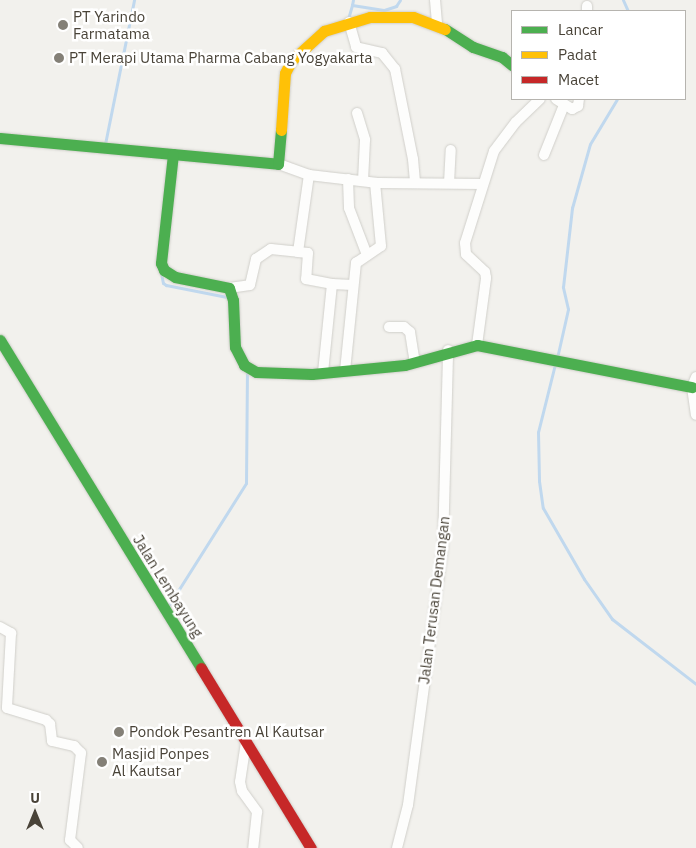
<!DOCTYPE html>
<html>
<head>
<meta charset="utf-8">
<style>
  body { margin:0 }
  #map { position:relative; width:696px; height:848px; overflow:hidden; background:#f2f1ed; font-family:"IBM Plex Sans",sans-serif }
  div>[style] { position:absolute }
  .stream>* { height:3px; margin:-1.5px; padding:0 1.5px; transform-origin:1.5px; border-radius:1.5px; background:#c0d8ee }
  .roads { filter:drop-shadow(0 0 1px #d0cfca) drop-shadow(0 0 1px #d0cfca) }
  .street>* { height:10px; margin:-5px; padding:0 5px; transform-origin:5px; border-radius:5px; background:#fdfdfc }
  .fast>* { height:11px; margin:-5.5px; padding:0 5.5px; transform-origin:5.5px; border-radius:5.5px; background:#4caf50 }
  .slow>* { height:11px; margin:-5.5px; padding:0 5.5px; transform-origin:5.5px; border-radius:5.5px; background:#ffc107 }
  .jam>* { height:11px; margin:-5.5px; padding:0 5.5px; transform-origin:5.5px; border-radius:5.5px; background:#c62828 }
  .dots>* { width:14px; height:14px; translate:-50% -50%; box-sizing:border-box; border:2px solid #fff; border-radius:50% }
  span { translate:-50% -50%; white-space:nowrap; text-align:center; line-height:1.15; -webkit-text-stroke:5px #fff; paint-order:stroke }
  .poi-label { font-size:15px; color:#494338 }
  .left { translate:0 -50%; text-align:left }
  .street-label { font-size:15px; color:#494338 }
  .legend { position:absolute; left:511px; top:10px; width:175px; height:90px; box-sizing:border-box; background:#fff; border:1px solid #b6b4af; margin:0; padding:6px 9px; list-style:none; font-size:15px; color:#494338 }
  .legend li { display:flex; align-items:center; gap:10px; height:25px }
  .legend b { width:25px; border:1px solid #b6b4af }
  .north { position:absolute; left:10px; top:788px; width:50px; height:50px; -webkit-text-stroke:4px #fff; paint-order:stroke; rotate:0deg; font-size:14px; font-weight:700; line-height:20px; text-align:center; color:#494338 }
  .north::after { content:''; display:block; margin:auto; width:18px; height:22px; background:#494338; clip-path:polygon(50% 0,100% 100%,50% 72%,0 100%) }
</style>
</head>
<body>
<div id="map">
  <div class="stream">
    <i style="left:623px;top:0;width:12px;rotate:66deg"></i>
    <i style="left:352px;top:5px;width:5px;rotate:-79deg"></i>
    <i style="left:348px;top:19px;width:15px;rotate:-74deg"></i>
    <i style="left:352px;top:5px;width:32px;rotate:9deg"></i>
    <i style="left:384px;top:10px;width:13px;rotate:-18deg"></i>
    <i style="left:396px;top:6px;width:7px;rotate:-56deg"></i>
    <i style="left:105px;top:144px;width:147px;rotate:-78.6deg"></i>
    <i style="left:161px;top:273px;width:10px;rotate:79deg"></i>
    <i style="left:163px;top:283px;width:4px;rotate:34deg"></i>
    <i style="left:166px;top:285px;width:62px;rotate:11.1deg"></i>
    <i style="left:557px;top:358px;width:50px;rotate:-77.3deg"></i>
    <i style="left:568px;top:309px;width:23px;rotate:-103deg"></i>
    <i style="left:563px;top:287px;width:80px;rotate:-83.5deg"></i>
    <i style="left:572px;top:208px;width:66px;rotate:-74.3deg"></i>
    <i style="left:590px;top:144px;width:52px;rotate:-59deg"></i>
    <i style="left:555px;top:364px;width:70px;rotate:104deg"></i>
    <i style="left:538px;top:432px;width:49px;rotate:88.8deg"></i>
    <i style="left:539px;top:481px;width:27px;rotate:82deg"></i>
    <i style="left:543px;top:508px;width:82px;rotate:60deg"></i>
    <i style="left:584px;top:579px;width:49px;rotate:55deg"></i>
    <i style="left:612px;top:619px;width:106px;rotate:37.7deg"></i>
    <i style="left:169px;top:605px;width:144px;rotate:-57.7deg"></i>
    <i style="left:246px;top:483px;width:111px;rotate:-89.5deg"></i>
  </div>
  <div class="roads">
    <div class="street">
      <i style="left:435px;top:0;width:23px;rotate:85deg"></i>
      <i style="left:587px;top:11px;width:5px;rotate:-90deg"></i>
      <i style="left:349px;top:22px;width:26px;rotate:74deg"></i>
      <i style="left:356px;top:47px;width:27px;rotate:13deg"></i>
      <i style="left:382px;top:53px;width:21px;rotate:51deg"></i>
      <i style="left:395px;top:69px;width:92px;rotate:78.7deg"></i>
      <i style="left:413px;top:159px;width:24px;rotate:85deg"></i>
      <i style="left:556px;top:99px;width:19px;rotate:32deg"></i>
      <i style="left:572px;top:109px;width:7px;rotate:-27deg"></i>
      <i style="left:578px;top:106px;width:7px;rotate:-82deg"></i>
      <i style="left:357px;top:113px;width:28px;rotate:73deg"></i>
      <i style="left:365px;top:140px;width:41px;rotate:92.8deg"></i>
      <i style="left:544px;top:155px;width:54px;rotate:-68.2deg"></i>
      <i style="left:309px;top:175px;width:69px;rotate:6.6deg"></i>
      <i style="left:378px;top:183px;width:105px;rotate:0.5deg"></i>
      <i style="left:348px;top:179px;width:29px;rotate:88deg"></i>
      <i style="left:349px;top:208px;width:50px;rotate:69deg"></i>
      <i style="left:449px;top:183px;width:33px;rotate:-87deg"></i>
      <i style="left:298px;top:252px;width:10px;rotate:6deg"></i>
      <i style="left:308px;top:253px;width:26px;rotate:94deg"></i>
      <i style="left:306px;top:279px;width:26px;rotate:11deg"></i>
      <i style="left:332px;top:284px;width:89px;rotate:95.8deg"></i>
      <i style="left:332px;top:284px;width:21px;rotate:3deg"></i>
      <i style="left:229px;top:288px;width:21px;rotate:-8deg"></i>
      <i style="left:250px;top:285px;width:27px;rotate:-77deg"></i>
      <i style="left:256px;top:259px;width:18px;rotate:-34deg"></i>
      <i style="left:271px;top:249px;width:27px;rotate:6deg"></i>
      <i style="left:298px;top:252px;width:78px;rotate:-81.9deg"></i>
      <i style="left:309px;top:175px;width:33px;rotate:-160deg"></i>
      <i style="left:389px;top:327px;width:15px"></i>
      <i style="left:404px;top:327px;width:8px;rotate:40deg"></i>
      <i style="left:410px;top:332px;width:30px;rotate:81deg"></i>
      <i style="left:477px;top:345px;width:68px;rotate:-82.3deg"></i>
      <i style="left:486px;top:278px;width:6px;rotate:-99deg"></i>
      <i style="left:485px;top:272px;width:26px;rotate:-137deg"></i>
      <i style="left:466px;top:254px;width:11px;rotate:-95deg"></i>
      <i style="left:465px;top:243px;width:96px;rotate:-72.5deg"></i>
      <i style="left:494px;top:151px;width:36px;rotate:-53deg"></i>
      <i style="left:516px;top:122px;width:33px;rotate:-44deg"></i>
      <i style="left:345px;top:371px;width:109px;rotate:-84.2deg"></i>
      <i style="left:356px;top:263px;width:30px;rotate:-34deg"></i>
      <i style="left:381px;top:246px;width:63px;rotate:-95.4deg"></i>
      <i style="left:696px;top:377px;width:11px;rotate:112deg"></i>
      <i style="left:692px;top:387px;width:28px;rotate:82deg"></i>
      <i style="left:0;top:627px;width:13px;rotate:29deg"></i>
      <i style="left:11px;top:633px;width:75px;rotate:93.1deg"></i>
      <i style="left:7px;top:708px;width:41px;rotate:17.1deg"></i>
      <i style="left:46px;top:720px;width:6px;rotate:45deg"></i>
      <i style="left:50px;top:724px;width:17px;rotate:83deg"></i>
      <i style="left:52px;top:741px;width:23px;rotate:13deg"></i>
      <i style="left:74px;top:746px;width:10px;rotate:45deg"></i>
      <i style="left:81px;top:753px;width:88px;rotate:97.2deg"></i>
      <i style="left:70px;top:840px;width:11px;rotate:45deg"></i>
      <i style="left:246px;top:742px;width:40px;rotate:98.5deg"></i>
      <i style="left:240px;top:782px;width:9px;rotate:77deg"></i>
      <i style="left:242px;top:791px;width:26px;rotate:54deg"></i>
      <i style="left:257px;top:812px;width:36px;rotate:96deg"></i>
      <i style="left:397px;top:848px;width:44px;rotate:-75.7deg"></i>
      <i style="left:408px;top:805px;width:261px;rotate:-82.3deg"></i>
      <i style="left:443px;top:546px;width:196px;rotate:-88.5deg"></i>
    </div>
    <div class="fast">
      <i style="left:445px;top:29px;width:33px;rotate:33deg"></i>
      <i style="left:473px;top:47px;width:31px;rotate:19deg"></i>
      <i style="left:502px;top:57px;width:13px;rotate:39deg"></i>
      <i style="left:0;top:138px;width:279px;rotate:5.3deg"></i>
      <i style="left:278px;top:164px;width:34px;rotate:-85deg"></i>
      <i style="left:173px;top:154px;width:110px;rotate:96.3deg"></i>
      <i style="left:161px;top:263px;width:8px;rotate:67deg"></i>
      <i style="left:164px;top:270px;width:13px;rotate:32deg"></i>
      <i style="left:175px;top:277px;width:55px;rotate:11.5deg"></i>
      <i style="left:229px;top:288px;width:13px;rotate:72deg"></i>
      <i style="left:233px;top:300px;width:47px;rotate:87.6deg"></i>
      <i style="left:235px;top:347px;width:20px;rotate:63deg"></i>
      <i style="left:244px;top:365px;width:14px;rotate:30deg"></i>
      <i style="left:256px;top:372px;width:56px;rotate:2deg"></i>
      <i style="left:312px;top:374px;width:93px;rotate:-5.5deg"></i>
      <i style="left:405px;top:365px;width:75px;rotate:-15.5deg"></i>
      <i style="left:477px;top:345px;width:219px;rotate:11.1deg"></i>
      <i style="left:0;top:340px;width:385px;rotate:58.5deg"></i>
    </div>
    <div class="slow">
      <i style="left:281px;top:130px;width:57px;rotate:-86deg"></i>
      <i style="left:285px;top:73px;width:13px;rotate:-63deg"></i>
      <i style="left:291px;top:61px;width:45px;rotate:-42.3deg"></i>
      <i style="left:324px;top:31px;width:48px;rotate:-16.9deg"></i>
      <i style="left:370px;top:17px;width:43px"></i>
      <i style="left:413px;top:17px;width:34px;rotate:21deg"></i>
    </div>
    <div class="jam">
      <i style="left:201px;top:668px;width:211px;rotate:58.6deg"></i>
    </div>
  </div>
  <div class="dots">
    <i style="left:63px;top:25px;background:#848077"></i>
    <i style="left:59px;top:58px;background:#848077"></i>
    <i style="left:119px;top:732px;background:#848077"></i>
    <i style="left:102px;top:762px;background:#848077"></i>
  </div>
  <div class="poi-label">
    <span class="left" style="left:73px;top:25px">PT Yarindo<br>Farmatama</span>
    <span class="left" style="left:69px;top:58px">PT Merapi Utama Pharma Cabang Yogyakarta</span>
    <span class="left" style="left:129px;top:732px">Pondok Pesantren Al Kautsar</span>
    <span class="left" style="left:112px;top:762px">Masjid Ponpes<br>Al Kautsar</span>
  </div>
  <div class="street-label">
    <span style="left:168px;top:586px;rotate:58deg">Jalan Lembayung</span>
    <span style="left:434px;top:600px;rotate:-83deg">Jalan Terusan Demangan</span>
  </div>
  <ul class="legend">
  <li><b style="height:6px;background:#4caf50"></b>Lancar</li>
  <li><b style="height:6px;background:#ffc107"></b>Padat</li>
  <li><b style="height:6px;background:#c62828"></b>Macet</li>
  </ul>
  <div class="north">U</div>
</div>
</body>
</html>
